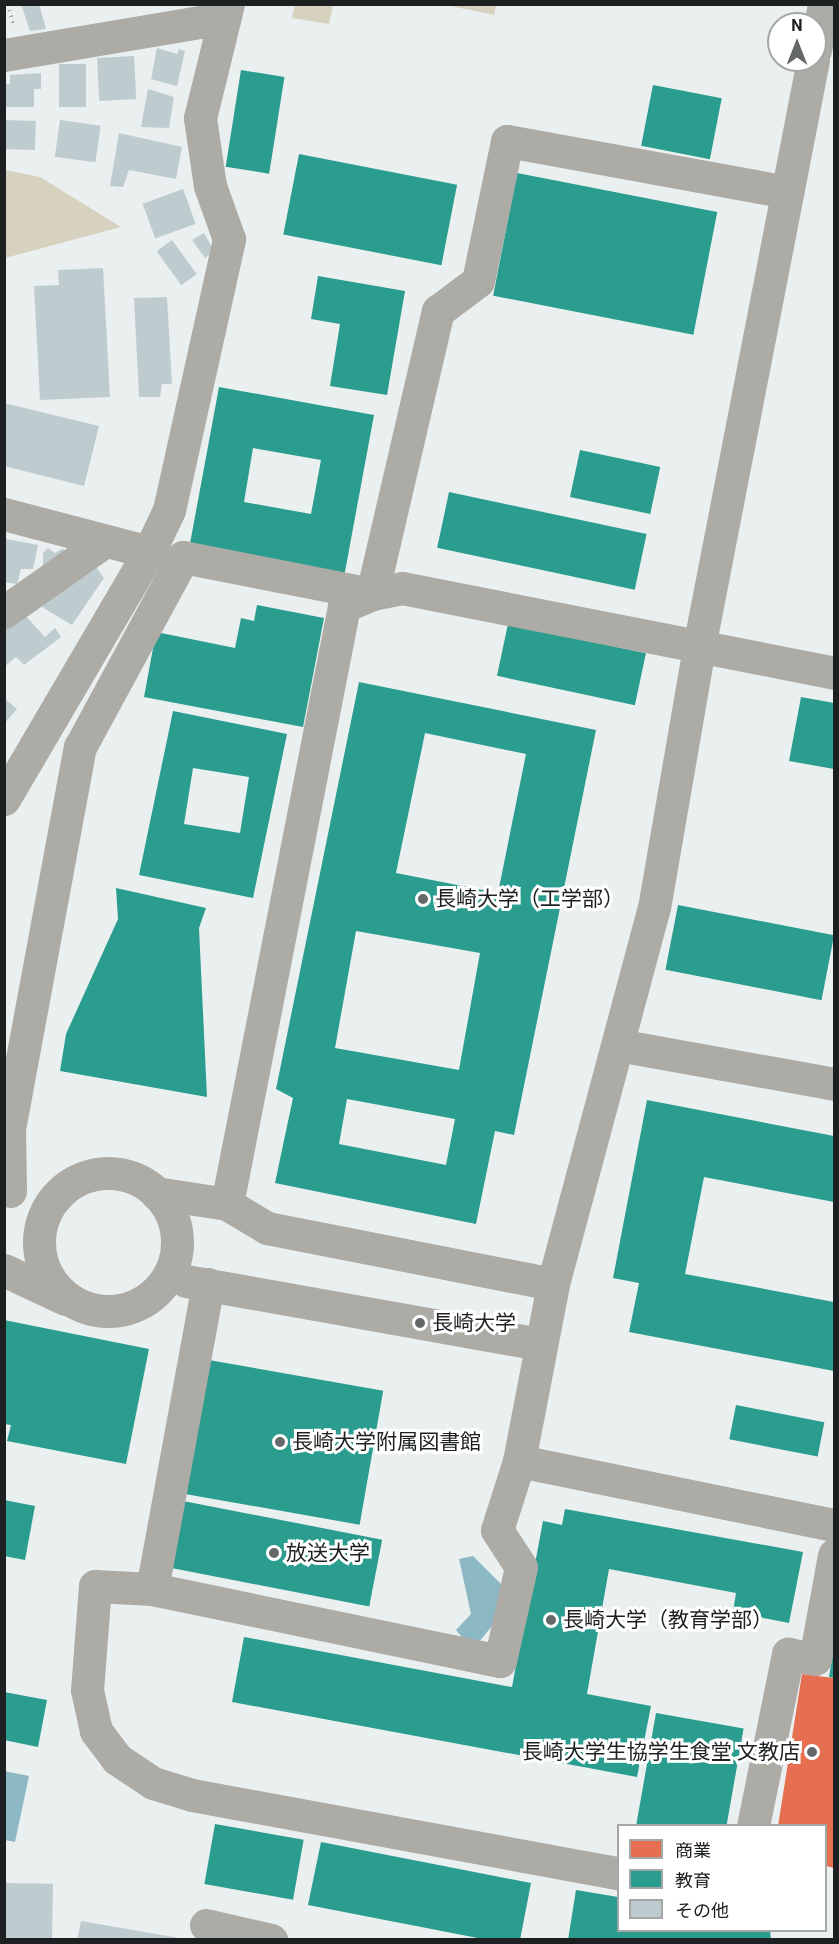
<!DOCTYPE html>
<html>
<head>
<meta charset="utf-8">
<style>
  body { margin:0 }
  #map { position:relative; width:839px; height:1944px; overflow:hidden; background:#eaefef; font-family:Roboto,"Noto Sans JP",sans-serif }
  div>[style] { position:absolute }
  .green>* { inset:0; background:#d7d2bf }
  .water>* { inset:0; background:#8cb8c4 }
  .shops>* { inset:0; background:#e76f51 }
  .schools>* { inset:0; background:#2a9d8f; transform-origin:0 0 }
  .building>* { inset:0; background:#beccd0; transform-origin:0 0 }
  .path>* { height:4px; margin-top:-2px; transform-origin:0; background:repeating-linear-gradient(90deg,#b0b0ad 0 1.5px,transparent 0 6px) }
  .minor>* { height:33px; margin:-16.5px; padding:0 16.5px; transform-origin:16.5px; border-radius:16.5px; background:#adaba5 }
  .minor>.ring { margin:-16.5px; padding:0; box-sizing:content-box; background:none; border:33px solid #adaba5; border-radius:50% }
  .dots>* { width:16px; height:16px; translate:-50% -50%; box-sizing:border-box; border:3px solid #fff; border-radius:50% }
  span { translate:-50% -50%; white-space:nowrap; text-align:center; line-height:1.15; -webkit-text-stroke:6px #fff; paint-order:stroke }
  .poi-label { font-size:21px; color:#1d2021 }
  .left { translate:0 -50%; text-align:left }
  .right { translate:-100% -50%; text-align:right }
  .frame { position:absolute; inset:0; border:6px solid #1d2021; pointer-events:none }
  .legend { position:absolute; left:617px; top:1824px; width:210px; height:108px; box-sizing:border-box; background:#fff; border:2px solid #a5a6a6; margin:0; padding:8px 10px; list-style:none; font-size:18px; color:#1d2021 }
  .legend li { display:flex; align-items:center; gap:12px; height:30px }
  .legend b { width:30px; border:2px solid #a5a6a6 }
  .north { position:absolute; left:767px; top:12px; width:60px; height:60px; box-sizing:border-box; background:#fff; border:2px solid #a5a6a6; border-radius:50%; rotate:0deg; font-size:16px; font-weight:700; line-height:24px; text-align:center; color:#1d2021 }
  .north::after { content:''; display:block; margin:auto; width:21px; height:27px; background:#656869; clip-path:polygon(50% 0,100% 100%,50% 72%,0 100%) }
</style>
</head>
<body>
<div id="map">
  <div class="green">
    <i style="clip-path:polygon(295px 5px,333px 5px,329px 24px,292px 18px)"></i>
    <i style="clip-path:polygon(446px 5px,496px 4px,496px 5px,494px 15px)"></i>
    <i style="clip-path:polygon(5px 170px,40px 177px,121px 227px,5px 258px)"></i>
  </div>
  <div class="water">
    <i style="clip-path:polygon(473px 1556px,501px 1584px,496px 1621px,479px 1642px,466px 1642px,456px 1630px,471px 1614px,459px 1559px)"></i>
    <i style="clip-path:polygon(4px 1771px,29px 1776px,15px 1842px,5px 1840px)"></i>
  </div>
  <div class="shops">
    <i style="clip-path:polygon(802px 1674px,834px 1678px,834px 1868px,826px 1866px,826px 1826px,778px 1826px)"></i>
  </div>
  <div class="schools">
    <i style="left:241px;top:70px;width:44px;height:98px;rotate:9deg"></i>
    <i style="left:653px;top:85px;width:70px;height:62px;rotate:11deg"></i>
    <i style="left:299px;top:154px;width:161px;height:82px;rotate:11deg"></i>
    <i style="left:517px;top:173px;width:204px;height:125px;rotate:11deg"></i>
    <i style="clip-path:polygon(318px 276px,405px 291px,387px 395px,330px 386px,340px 324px,311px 319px)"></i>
    <i style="clip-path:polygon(evenodd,219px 387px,374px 415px,344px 577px,189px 549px,219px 387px,253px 448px,321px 460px,311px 514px,244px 502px,253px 448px)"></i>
    <i style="left:580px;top:450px;width:82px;height:48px;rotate:12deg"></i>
    <i style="left:449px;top:492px;width:202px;height:57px;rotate:12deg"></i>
    <i style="clip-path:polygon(257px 605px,324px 618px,303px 727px,144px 697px,156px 632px,235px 648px,241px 618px,254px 621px)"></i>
    <i style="left:508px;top:624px;width:141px;height:53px;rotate:12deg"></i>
    <i style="clip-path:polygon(evenodd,359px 682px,596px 730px,514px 1135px,495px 1131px,476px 1224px,275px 1183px,293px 1098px,276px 1089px,359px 682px,425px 733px,526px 754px,498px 893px,396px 873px,425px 733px,359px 682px,356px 931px,480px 953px,459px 1070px,335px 1048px,356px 931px,359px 682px,347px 1099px,455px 1119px,446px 1165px,339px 1144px,347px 1099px)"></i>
    <i style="clip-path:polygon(801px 697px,834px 703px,834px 769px,789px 761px)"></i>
    <i style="clip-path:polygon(evenodd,173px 711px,287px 734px,253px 898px,139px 875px,173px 711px,193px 768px,249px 777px,240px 833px,184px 824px,193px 768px)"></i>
    <i style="clip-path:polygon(116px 888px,206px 908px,199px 928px,207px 1097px,60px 1071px,66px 1034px,118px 919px)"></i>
    <i style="left:678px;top:905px;width:159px;height:66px;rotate:11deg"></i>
    <i style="clip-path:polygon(647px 1100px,834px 1136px,834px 1202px,704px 1177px,685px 1274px,834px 1302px,834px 1371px,629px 1332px,639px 1283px,613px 1278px)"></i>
    <i style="clip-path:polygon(4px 1320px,149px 1349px,126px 1464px,7px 1441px,11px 1425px,4px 1424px)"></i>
    <i style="left:203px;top:1359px;width:183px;height:136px;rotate:10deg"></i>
    <i style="left:736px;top:1405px;width:90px;height:35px;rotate:11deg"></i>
    <i style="clip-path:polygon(4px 1500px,35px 1506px,25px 1560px,4px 1556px)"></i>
    <i style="left:178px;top:1500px;width:208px;height:68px;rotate:11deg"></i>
    <i style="clip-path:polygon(565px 1509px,803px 1552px,789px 1623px,733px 1612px,736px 1593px,609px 1569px,587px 1694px,651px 1706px,637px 1777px,232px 1702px,244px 1637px,512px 1687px,543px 1521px,562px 1525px)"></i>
    <i style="clip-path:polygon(833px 1653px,834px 1653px,834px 1678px,829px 1677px)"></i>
    <i style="clip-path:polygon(4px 1692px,47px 1700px,38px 1747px,4px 1740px)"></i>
    <i style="left:656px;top:1713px;width:89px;height:113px;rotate:10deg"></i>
    <i style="left:215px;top:1824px;width:90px;height:61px;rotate:10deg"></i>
    <i style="clip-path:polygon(321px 1842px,531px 1883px,520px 1940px,488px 1940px,308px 1905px)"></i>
    <i style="clip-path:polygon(576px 1890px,618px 1897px,618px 1930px,770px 1930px,771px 1940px,568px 1940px)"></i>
  </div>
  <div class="building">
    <i style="clip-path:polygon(21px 4px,39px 4px,46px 29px,30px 31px)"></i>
    <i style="clip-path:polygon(157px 48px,177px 54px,179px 49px,185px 51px,177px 86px,151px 79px)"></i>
    <i style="left:134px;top:56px;width:43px;height:37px;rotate:87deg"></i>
    <i style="left:86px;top:64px;width:43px;height:27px;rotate:90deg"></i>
    <i style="clip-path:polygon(41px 73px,41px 89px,34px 89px,34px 107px,4px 107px,4px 84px,10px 84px,10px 75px)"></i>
    <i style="clip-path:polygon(148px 89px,174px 97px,169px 128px,141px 127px)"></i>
    <i style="left:4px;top:120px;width:32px;height:29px;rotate:2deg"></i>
    <i style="left:60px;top:120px;width:41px;height:37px;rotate:8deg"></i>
    <i style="clip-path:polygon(119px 133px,182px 147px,176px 179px,129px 170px,123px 187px,110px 186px)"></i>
    <i style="left:183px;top:189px;width:37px;height:43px;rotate:70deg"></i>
    <i style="clip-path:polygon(204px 233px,214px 251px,205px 258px,192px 240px)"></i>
    <i style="left:172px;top:240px;width:42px;height:19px;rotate:54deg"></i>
    <i style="clip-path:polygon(103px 268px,110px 397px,40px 400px,34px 286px,59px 285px,58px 270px)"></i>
    <i style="clip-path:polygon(167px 297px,172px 384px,162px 384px,160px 397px,139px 397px,134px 298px)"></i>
    <i style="clip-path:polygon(4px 403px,99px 426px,84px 486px,4px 466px)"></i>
    <i style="clip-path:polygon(6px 539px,38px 545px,33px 569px,21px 569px,17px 584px,4px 582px)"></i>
    <i style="clip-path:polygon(48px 548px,55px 553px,62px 549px,75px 553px,43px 574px,43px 553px)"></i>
    <i style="clip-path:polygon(96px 567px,104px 578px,72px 625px,42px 607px,51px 594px)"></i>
    <i style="clip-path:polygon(24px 614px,45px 637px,55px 628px,61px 637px,24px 665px,16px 657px,4px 667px,4px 630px)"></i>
    <i style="clip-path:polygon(4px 698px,17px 709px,4px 724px)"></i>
    <i style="left:4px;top:1883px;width:49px;height:57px;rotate:1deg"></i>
    <i style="clip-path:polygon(81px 1921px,179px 1938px,179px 1940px,77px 1940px)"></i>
  </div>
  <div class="path">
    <i style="left:8px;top:4px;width:21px;rotate:76deg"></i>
  </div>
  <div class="minor">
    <i style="left:815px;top:50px;width:47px;rotate:-78.9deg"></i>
    <i style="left:4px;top:55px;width:221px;rotate:-9.6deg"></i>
    <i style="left:4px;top:514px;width:150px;rotate:14.7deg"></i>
    <i style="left:372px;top:594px;width:291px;rotate:-76.9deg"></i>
    <i style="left:438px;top:311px;width:50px;rotate:-36.9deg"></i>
    <i style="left:478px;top:281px;width:143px;rotate:-78.3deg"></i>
    <i style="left:507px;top:141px;width:285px;rotate:10.3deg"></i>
    <i style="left:4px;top:612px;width:123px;rotate:-35.1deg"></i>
    <i style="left:4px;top:799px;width:286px;rotate:-59.6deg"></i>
    <i style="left:149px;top:552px;width:47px;rotate:-64.5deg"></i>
    <i style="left:169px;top:510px;width:278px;rotate:-77.5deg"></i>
    <i style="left:229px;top:239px;width:56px;rotate:-109.7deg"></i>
    <i style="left:210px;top:186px;width:69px;rotate:-98.4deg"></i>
    <i style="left:200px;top:118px;width:117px;rotate:-76.2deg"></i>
    <i style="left:618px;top:1045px;width:219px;rotate:10.2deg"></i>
    <i class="ring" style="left:39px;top:1173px;width:105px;height:105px"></i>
    <i style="left:10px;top:1191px;width:62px;rotate:-90.9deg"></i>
    <i style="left:9px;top:1129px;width:389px;rotate:-79.5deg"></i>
    <i style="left:80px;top:747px;width:216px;rotate:-61.5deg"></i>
    <i style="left:183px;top:557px;width:193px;rotate:11.1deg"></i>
    <i style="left:156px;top:1193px;width:72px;rotate:8.8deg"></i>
    <i style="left:227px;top:1204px;width:47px;rotate:31deg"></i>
    <i style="left:267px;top:1228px;width:291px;rotate:11.1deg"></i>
    <i style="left:227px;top:1204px;width:609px;rotate:-78.93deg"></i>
    <i style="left:344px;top:606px;width:30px;rotate:-23deg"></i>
    <i style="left:372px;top:594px;width:31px;rotate:-11deg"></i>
    <i style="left:402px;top:588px;width:440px;rotate:11.1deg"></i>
    <i style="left:4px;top:1270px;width:68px;rotate:25.4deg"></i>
    <i style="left:186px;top:1281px;width:360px;rotate:10.1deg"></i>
    <i style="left:208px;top:1284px;width:310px;rotate:100.4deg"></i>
    <i style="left:152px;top:1589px;width:355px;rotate:11.7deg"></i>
    <i style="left:500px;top:1661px;width:96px;rotate:-77.4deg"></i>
    <i style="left:521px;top:1567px;width:44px;rotate:-123deg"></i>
    <i style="left:497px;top:1530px;width:72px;rotate:-72.3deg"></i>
    <i style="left:519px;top:1461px;width:180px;rotate:-79.1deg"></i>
    <i style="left:553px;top:1284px;width:389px;rotate:-75deg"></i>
    <i style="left:654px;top:908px;width:265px;rotate:-80.2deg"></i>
    <i style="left:699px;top:647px;width:598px;rotate:-79.01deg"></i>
    <i style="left:519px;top:1461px;width:321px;rotate:11.5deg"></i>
    <i style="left:152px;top:1589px;width:57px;rotate:-177deg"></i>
    <i style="left:95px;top:1586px;width:104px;rotate:94.4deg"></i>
    <i style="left:87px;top:1690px;width:42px;rotate:77.6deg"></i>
    <i style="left:96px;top:1731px;width:35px;rotate:53deg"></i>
    <i style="left:117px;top:1759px;width:43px;rotate:33.7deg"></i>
    <i style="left:153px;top:1783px;width:41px;rotate:17.1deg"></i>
    <i style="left:192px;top:1795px;width:433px;rotate:10.4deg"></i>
    <i style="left:753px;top:1826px;width:176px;rotate:-78.5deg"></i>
    <i style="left:788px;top:1654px;width:27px;rotate:10deg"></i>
    <i style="left:815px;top:1659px;width:106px;rotate:-79.6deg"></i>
    <i style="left:206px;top:1925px;width:67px;rotate:13deg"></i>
  </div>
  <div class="dots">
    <i style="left:423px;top:899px;background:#656869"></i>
    <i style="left:420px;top:1323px;background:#656869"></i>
    <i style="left:280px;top:1442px;background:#656869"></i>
    <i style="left:274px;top:1553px;background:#656869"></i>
    <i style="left:551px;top:1620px;background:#656869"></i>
    <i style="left:812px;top:1752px;background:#656869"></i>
  </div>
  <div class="poi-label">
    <span class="left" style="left:435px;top:899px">長崎大学（工学部）</span>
    <span class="left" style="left:432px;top:1323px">長崎大学</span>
    <span class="left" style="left:292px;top:1442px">長崎大学附属図書館</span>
    <span class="left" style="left:286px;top:1553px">放送大学</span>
    <span class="left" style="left:563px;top:1620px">長崎大学（教育学部）</span>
    <span class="right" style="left:800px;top:1752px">長崎大学生協学生食堂 文教店</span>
  </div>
  <div class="frame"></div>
  <ul class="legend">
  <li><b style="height:16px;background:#e76f51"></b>商業</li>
  <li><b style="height:16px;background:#2a9d8f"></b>教育</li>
  <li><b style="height:16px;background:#beccd0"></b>その他</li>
  </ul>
  <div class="north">N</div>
</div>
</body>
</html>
